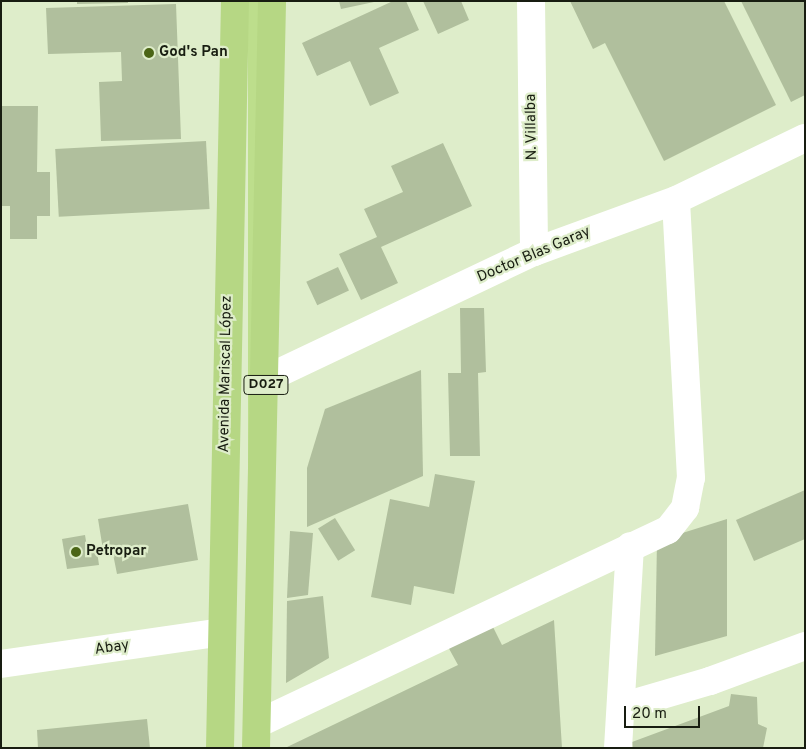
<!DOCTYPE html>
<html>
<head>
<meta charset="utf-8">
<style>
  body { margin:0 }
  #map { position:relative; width:806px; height:749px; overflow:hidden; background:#deedca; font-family:Overpass,sans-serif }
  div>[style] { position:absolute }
  .green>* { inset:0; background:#bdde8c; transform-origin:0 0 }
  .building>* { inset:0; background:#b0bf9d; transform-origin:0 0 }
  .minor>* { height:28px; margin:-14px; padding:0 14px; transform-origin:14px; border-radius:14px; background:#fff }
  .highway>* { height:28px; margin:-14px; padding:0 14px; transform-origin:14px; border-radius:14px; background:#b6d784 }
  .dots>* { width:14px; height:14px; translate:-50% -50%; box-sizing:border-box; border:2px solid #deedca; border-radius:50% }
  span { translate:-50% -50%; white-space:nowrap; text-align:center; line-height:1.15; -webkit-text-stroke:4.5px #deedca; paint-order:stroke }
  .shield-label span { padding:1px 4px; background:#deedca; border:1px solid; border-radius:4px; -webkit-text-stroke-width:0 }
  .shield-label { font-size:14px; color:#181d11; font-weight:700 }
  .poi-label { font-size:15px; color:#181d11; font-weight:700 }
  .left { translate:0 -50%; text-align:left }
  .street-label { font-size:15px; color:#181d11 }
  .frame { position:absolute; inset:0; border:2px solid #181d11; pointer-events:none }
  .scale { position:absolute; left:624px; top:706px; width:76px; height:22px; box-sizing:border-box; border:2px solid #181d11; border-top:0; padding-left:6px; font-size:15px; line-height:18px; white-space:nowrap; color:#181d11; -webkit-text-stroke:4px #deedca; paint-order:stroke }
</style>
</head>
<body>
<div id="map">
  <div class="green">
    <i style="left:248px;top:1px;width:10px;height:747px"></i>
  </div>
  <div class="building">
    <i style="clip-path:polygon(77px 1px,128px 1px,128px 3px,77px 4px)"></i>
    <i style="clip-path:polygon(339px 1px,374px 1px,374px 2px,341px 9px)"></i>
    <i style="clip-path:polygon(393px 1px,406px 1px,419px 30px,379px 48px,399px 93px,370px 106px,350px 61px,317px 76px,302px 43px)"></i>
    <i style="clip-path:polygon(423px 1px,461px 1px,469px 20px,438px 34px)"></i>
    <i style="clip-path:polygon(570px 1px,724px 1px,776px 105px,664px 161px,605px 43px,593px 49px)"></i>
    <i style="clip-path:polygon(741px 1px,805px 1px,805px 95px,791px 102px)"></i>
    <i style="clip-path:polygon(176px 4px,181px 139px,101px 141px,99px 82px,122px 81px,121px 52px,48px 54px,46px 8px)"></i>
    <i style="clip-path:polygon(1px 106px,38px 106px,37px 172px,50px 172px,50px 216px,37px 216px,37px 239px,10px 239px,10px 206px,1px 206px)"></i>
    <i style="left:206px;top:141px;width:68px;height:151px;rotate:87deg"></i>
    <i style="clip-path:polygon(443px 143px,472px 206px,381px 247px,398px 283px,361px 300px,339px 254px,377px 237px,364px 209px,403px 192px,391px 166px)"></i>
    <i style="left:338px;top:267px;width:26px;height:35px;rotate:65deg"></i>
    <i style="clip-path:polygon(460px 308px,484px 308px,486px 372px,478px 373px,480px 456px,450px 456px,448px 373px,461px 373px)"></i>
    <i style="clip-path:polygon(421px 370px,423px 476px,307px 527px,307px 468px,325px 409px)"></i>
    <i style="clip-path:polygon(435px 474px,475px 481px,454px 594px,414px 586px,411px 605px,371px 597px,390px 499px,429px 507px)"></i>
    <i style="clip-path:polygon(805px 490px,805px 539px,754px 561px,736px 520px)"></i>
    <i style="clip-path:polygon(188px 504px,198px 560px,117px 574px,113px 554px,104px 556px,98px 519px)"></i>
    <i style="left:335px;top:518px;width:38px;height:20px;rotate:58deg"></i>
    <i style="clip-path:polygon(727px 519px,727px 636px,655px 656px,657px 541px)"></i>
    <i style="clip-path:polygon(290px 531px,313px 533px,308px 595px,287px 598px)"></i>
    <i style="clip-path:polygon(85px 535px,88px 553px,97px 551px,99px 565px,67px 569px,62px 539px)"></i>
    <i style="clip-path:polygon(323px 596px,329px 658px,286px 683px,287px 601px)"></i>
    <i style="clip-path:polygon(554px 620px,562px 748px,285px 748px,458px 665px,447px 645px,491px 623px,502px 645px)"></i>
    <i style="clip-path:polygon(731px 694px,757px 697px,758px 724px,767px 728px,763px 748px,633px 748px,632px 742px,729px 706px)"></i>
    <i style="clip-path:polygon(147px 719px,150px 748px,38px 748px,37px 730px)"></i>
  </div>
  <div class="minor">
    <i style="left:531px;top:1px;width:251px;rotate:89.3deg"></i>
    <i style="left:266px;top:379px;width:297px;rotate:-25.4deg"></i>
    <i style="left:534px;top:252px;width:151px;rotate:-20.1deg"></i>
    <i style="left:676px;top:200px;width:143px;rotate:-25.7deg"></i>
    <i style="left:1px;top:664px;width:223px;rotate:-8.2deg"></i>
    <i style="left:621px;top:707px;width:93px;rotate:-16.3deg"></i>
    <i style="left:710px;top:681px;width:101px;rotate:-20.2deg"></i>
    <i style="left:257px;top:724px;width:454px;rotate:-25.3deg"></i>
    <i style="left:668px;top:530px;width:28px;rotate:-52deg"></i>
    <i style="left:685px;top:508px;width:31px;rotate:-79deg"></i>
    <i style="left:691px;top:478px;width:278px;rotate:-93.1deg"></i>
    <i style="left:618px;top:748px;width:202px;rotate:-86.6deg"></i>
  </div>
  <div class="highway">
    <i style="left:220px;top:748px;width:747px;rotate:-88.85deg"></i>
    <i style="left:256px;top:748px;width:747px;rotate:-88.77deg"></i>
  </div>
  <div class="dots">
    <i style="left:149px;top:53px;background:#4b6516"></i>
    <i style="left:76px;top:552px;background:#4b6516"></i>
  </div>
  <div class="shield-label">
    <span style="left:266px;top:385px">D027</span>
  </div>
  <div class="poi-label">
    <span class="left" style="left:159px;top:53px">God's Pan</span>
    <span class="left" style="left:86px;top:552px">Petropar</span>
  </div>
  <div class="street-label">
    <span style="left:532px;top:127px;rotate:-91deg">N. Villalba</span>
    <span style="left:534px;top:255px;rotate:-23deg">Doctor Blas Garay</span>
    <span style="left:226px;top:374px;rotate:-89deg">Avenida Mariscal López</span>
    <span style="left:112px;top:648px;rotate:-8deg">Abay</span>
  </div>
  <div class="frame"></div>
  <div class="scale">20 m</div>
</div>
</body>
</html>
